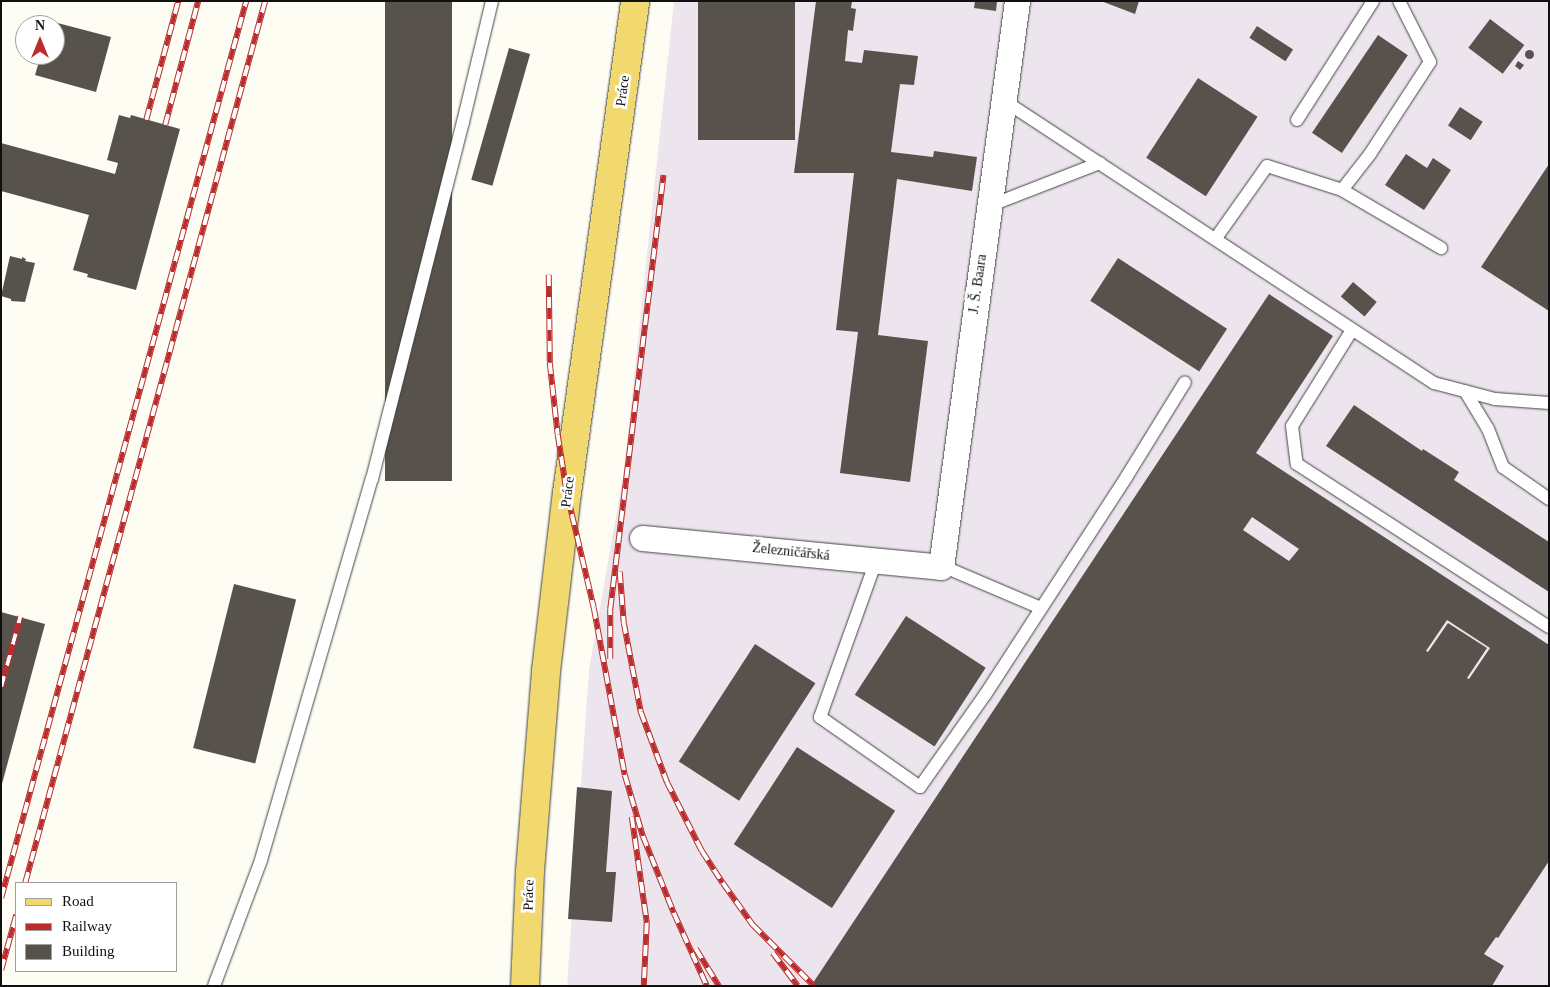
<!DOCTYPE html>
<html>
<head>
<meta charset="utf-8">
<style>
  body { margin:0 }
  #map { position:relative; width:1550px; height:987px; overflow:hidden; background:#fefdf3; font-family:Georgia,serif }
  div>[style] { position:absolute }
  .industrial>* { inset:0; background:#ede5ee }
  .building>* { inset:0; background:#58524c; transform-origin:0 0 }
  .round { border-radius:50% }
  .roads { filter:drop-shadow(0 0 1px #434343) drop-shadow(0 0 1px #434343) }
  .service>* { height:12px; margin:-6px; padding:0 6px; transform-origin:6px; border-radius:6px; background:#fff }
  .minor>* { height:25px; margin:-12.5px; padding:0 12.5px; transform-origin:12.5px; border-radius:12.5px; background:#fff }
  .primary>* { height:28px; margin:-14px; padding:0 14px; transform-origin:14px; border-radius:14px; background:#f2d96f }
  .rail>* { height:5.5px; margin-top:-2.75px; transform-origin:0; background:repeating-linear-gradient(90deg,#fff 0 11px,#bb2d2d 0 22px); box-sizing:border-box; border-block:1px solid #bb2d2d }
  span { translate:-50% -50%; white-space:nowrap; text-align:center; line-height:1.15; -webkit-text-stroke:5px #fff; paint-order:stroke }
  .street-label { font-size:14px; color:#101010 }
  .frame { position:absolute; inset:0; border:2px solid #101010; pointer-events:none }
  .legend { position:absolute; left:15px; top:882px; width:162px; height:90px; box-sizing:border-box; background:#fff; border:1px solid #9f9f9f; margin:0; padding:6px 9px; list-style:none; font-size:15px; color:#101010 }
  .legend li { display:flex; align-items:center; gap:10px; height:25px }
  .legend b { width:25px; border:1px solid #9f9f9f }
  .north { position:absolute; left:15px; top:15px; width:50px; height:50px; box-sizing:border-box; background:#fff; border:1px solid #9f9f9f; border-radius:50%; rotate:0deg; font-size:14px; font-weight:700; line-height:20px; text-align:center; color:#101010 }
  .north::after { content:''; display:block; margin:auto; width:18px; height:22px; background:#bb2d2d; clip-path:polygon(50% 0,100% 100%,50% 72%,0 100%) }
</style>
</head>
<body>
<div id="map">
  <div class="industrial">
    <i style="clip-path:polygon(674px 1px,1549px 1px,1549px 986px,567px 986px,589px 670px,624px 471px)"></i>
  </div>
  <div class="building">
    <i style="left:385px;top:1px;width:67px;height:480px"></i>
    <i style="left:698px;top:1px;width:97px;height:139px"></i>
    <i style="clip-path:polygon(816px 1px,852px 1px,851px 8px,856px 9px,853px 31px,848px 30px,845px 61px,862px 63px,864px 50px,918px 56px,914px 85px,900px 84px,891px 152px,933px 157px,934px 151px,977px 157px,972px 191px,897px 179px,878px 335px,928px 341px,910px 482px,840px 473px,858px 332px,836px 330px,854px 173px,794px 173px)"></i>
    <i style="clip-path:polygon(975px 1px,997px 1px,996px 11px,974px 8px)"></i>
    <i style="clip-path:polygon(1101px 1px,1139px 1px,1135px 14px)"></i>
    <i style="left:1490px;top:19px;width:43px;height:36px;rotate:37deg"></i>
    <i style="clip-path:polygon(50px 21px,111px 37px,96px 92px,35px 75px,41px 55px,55px 55px,55px 25px,49px 25px)"></i>
    <i style="left:1257px;top:26px;width:43px;height:14px;rotate:33deg"></i>
    <i style="left:1378px;top:35px;width:36px;height:118px;rotate:34deg"></i>
    <i style="left:509px;top:48px;width:22px;height:137px;rotate:16deg"></i>
    <i class="round" style="left:1524.5px;top:49.5px;width:9px;height:9px"></i>
    <i style="clip-path:polygon(1518px 61px,1524px 65px,1520px 70px,1515px 66px)"></i>
    <i style="left:1198px;top:78px;width:71px;height:95px;rotate:33deg"></i>
    <i style="left:1460px;top:107px;width:27px;height:22px;rotate:33deg"></i>
    <i style="clip-path:polygon(119px 115px,130px 118px,131px 115px,180px 129px,136px 290px,87px 277px,88px 274px,73px 270px,89px 215px,1px 191px,1px 143px,115px 174px,118px 163px,107px 160px)"></i>
    <i style="clip-path:polygon(1406px 154px,1427px 168px,1433px 158px,1451px 170px,1424px 210px,1385px 185px)"></i>
    <i style="clip-path:polygon(1549px 164px,1549px 311px,1481px 267px)"></i>
    <i style="clip-path:polygon(10px 256px,22px 259px,22px 257px,26px 259px,25px 261px,35px 263px,25px 302px,11px 301px,11px 299px,1px 296px)"></i>
    <i style="left:1118px;top:258px;width:130px;height:51px;rotate:33deg"></i>
    <i style="left:1353px;top:282px;width:31px;height:19px;rotate:40deg"></i>
    <i style="clip-path:polygon(evenodd,1269px 294px,1333px 336px,1256px 453px,1549px 645px,1549px 861px,1498px 938px,1496px 937px,1484px 954px,1504px 966px,1492px 986px,811px 986px,1269px 294px,1252px 517px,1299px 549px,1289px 561px,1243px 530px,1252px 517px,1269px 294px,1447px 620px,1490px 648px,1469px 679px,1467px 678px,1487px 648px,1448px 623px,1428px 652px,1426px 651px,1447px 620px)"></i>
    <i style="clip-path:polygon(1354px 405px,1422px 451px,1423px 449px,1459px 472px,1454px 480px,1549px 542px,1549px 592px,1326px 446px)"></i>
    <i style="left:234px;top:584px;width:64px;height:169px;rotate:14deg"></i>
    <i style="clip-path:polygon(1px 612px,45px 624px,2px 784px,1px 784px)"></i>
    <i style="left:906px;top:616px;width:95px;height:94px;rotate:33deg"></i>
    <i style="left:755px;top:644px;width:72px;height:140px;rotate:33deg"></i>
    <i style="left:797px;top:747px;width:117px;height:116px;rotate:33deg"></i>
    <i style="clip-path:polygon(577px 787px,612px 791px,606px 872px,616px 872px,612px 922px,568px 919px)"></i>
  </div>
  <div class="roads">
    <div class="service">
      <i style="left:1003px;top:100px;width:516px;rotate:33.29deg"></i>
      <i style="left:1434px;top:383px;width:63px;rotate:14.7deg"></i>
      <i style="left:1495px;top:399px;width:54px;rotate:4.2deg"></i>
      <i style="left:1297px;top:120px;width:141px;rotate:-57.4deg"></i>
      <i style="left:1342px;top:190px;width:46px;rotate:-52.1deg"></i>
      <i style="left:1370px;top:154px;width:110px;rotate:-56.9deg"></i>
      <i style="left:1430px;top:62px;width:68px;rotate:-116.9deg"></i>
      <i style="left:989px;top:206px;width:119px;rotate:-21.2deg"></i>
      <i style="left:1216px;top:238px;width:88px;rotate:-54.7deg"></i>
      <i style="left:1267px;top:166px;width:79px;rotate:17.7deg"></i>
      <i style="left:1342px;top:190px;width:115px;rotate:30.4deg"></i>
      <i style="left:1352px;top:330px;width:113px;rotate:122deg"></i>
      <i style="left:1292px;top:426px;width:38px;rotate:83deg"></i>
      <i style="left:1297px;top:464px;width:300px;rotate:32.9deg"></i>
      <i style="left:1465px;top:391px;width:44px;rotate:58.8deg"></i>
      <i style="left:1488px;top:429px;width:41px;rotate:68.5deg"></i>
      <i style="left:1503px;top:467px;width:56px;rotate:34.8deg"></i>
      <i style="left:876px;top:561px;width:166px;rotate:109.7deg"></i>
      <i style="left:820px;top:717px;width:122px;rotate:35deg"></i>
      <i style="left:920px;top:787px;width:113px;rotate:-54.8deg"></i>
      <i style="left:985px;top:695px;width:261px;rotate:-57deg"></i>
      <i style="left:1127px;top:476px;width:110px;rotate:-58.3deg"></i>
      <i style="left:947px;top:568px;width:102px;rotate:23.1deg"></i>
      <i style="left:214px;top:986px;width:134px;rotate:-69.5deg"></i>
      <i style="left:261px;top:860px;width:397px;rotate:-73.8deg"></i>
      <i style="left:372px;top:479px;width:368px;rotate:-75.7deg"></i>
      <i style="left:463px;top:122px;width:124px;rotate:-76.5deg"></i>
    </div>
    <div class="minor">
      <i style="left:642px;top:538px;width:300px;rotate:5.5deg"></i>
      <i style="left:941px;top:567px;width:571px;rotate:-82.35deg"></i>
    </div>
    <div class="primary">
      <i style="left:525px;top:986px;width:115px;rotate:-87.5deg"></i>
      <i style="left:530px;top:871px;width:201px;rotate:-85.4deg"></i>
      <i style="left:546px;top:671px;width:179px;rotate:-83.3deg"></i>
      <i style="left:567px;top:493px;width:497px;rotate:-82.1deg"></i>
    </div>
  </div>
  <div class="rail">
    <i style="left:146px;top:120px;width:123px;rotate:-74.9deg"></i>
    <i style="left:165px;top:125px;width:128px;rotate:-75.1deg"></i>
    <i style="left:549px;top:275px;width:88px;rotate:89.3deg"></i>
    <i style="left:550px;top:363px;width:72px;rotate:83.7deg"></i>
    <i style="left:558px;top:435px;width:59px;rotate:81.2deg"></i>
    <i style="left:567px;top:493px;width:118px;rotate:76.8deg"></i>
    <i style="left:594px;top:608px;width:170px;rotate:79.5deg"></i>
    <i style="left:625px;top:775px;width:64px;rotate:73.6deg"></i>
    <i style="left:643px;top:836px;width:83px;rotate:68.1deg"></i>
    <i style="left:674px;top:913px;width:80px;rotate:65.7deg"></i>
    <i style="left:620px;top:572px;width:51px;rotate:85.5deg"></i>
    <i style="left:624px;top:623px;width:91px;rotate:79.2deg"></i>
    <i style="left:641px;top:712px;width:75px;rotate:69.6deg"></i>
    <i style="left:667px;top:782px;width:77px;rotate:63.1deg"></i>
    <i style="left:702px;top:851px;width:38px;rotate:57deg"></i>
    <i style="left:723px;top:883px;width:52px;rotate:54.5deg"></i>
    <i style="left:753px;top:925px;width:86px;rotate:45deg"></i>
    <i style="left:610px;top:659px;width:50px;rotate:-90deg"></i>
    <i style="left:610px;top:609px;width:437px;rotate:-83deg"></i>
    <i style="left:1px;top:687px;width:73px;rotate:-74.8deg"></i>
    <i style="left:632px;top:817px;width:107px;rotate:81.9deg"></i>
    <i style="left:647px;top:923px;width:63px;rotate:92.7deg"></i>
    <i style="left:25px;top:883px;width:914px;rotate:-74.78deg"></i>
    <i style="left:1px;top:898px;width:930px;rotate:-74.72deg"></i>
    <i style="left:696px;top:949px;width:44px;rotate:58.1deg"></i>
    <i style="left:773px;top:953px;width:41px;rotate:52.9deg"></i>
    <i style="left:1px;top:970px;width:57px;rotate:-74.7deg"></i>
  </div>
  <div class="street-label">
    <span style="left:623px;top:91px;rotate:-82deg">Práce</span>
    <span style="left:978px;top:284px;rotate:-82deg">J. Š. Baara</span>
    <span style="left:568px;top:492px;rotate:-83deg">Práce</span>
    <span style="left:791px;top:552px;rotate:6deg">Železničářská</span>
    <span style="left:529px;top:895px;rotate:-88deg">Práce</span>
  </div>
  <div class="frame"></div>
  <ul class="legend">
  <li><b style="height:6px;background:#f2d96f"></b>Road</li>
  <li><b style="height:6px;background:#bb2d2d"></b>Railway</li>
  <li><b style="height:14px;background:#58524c"></b>Building</li>
  </ul>
  <div class="north">N</div>
</div>
</body>
</html>
